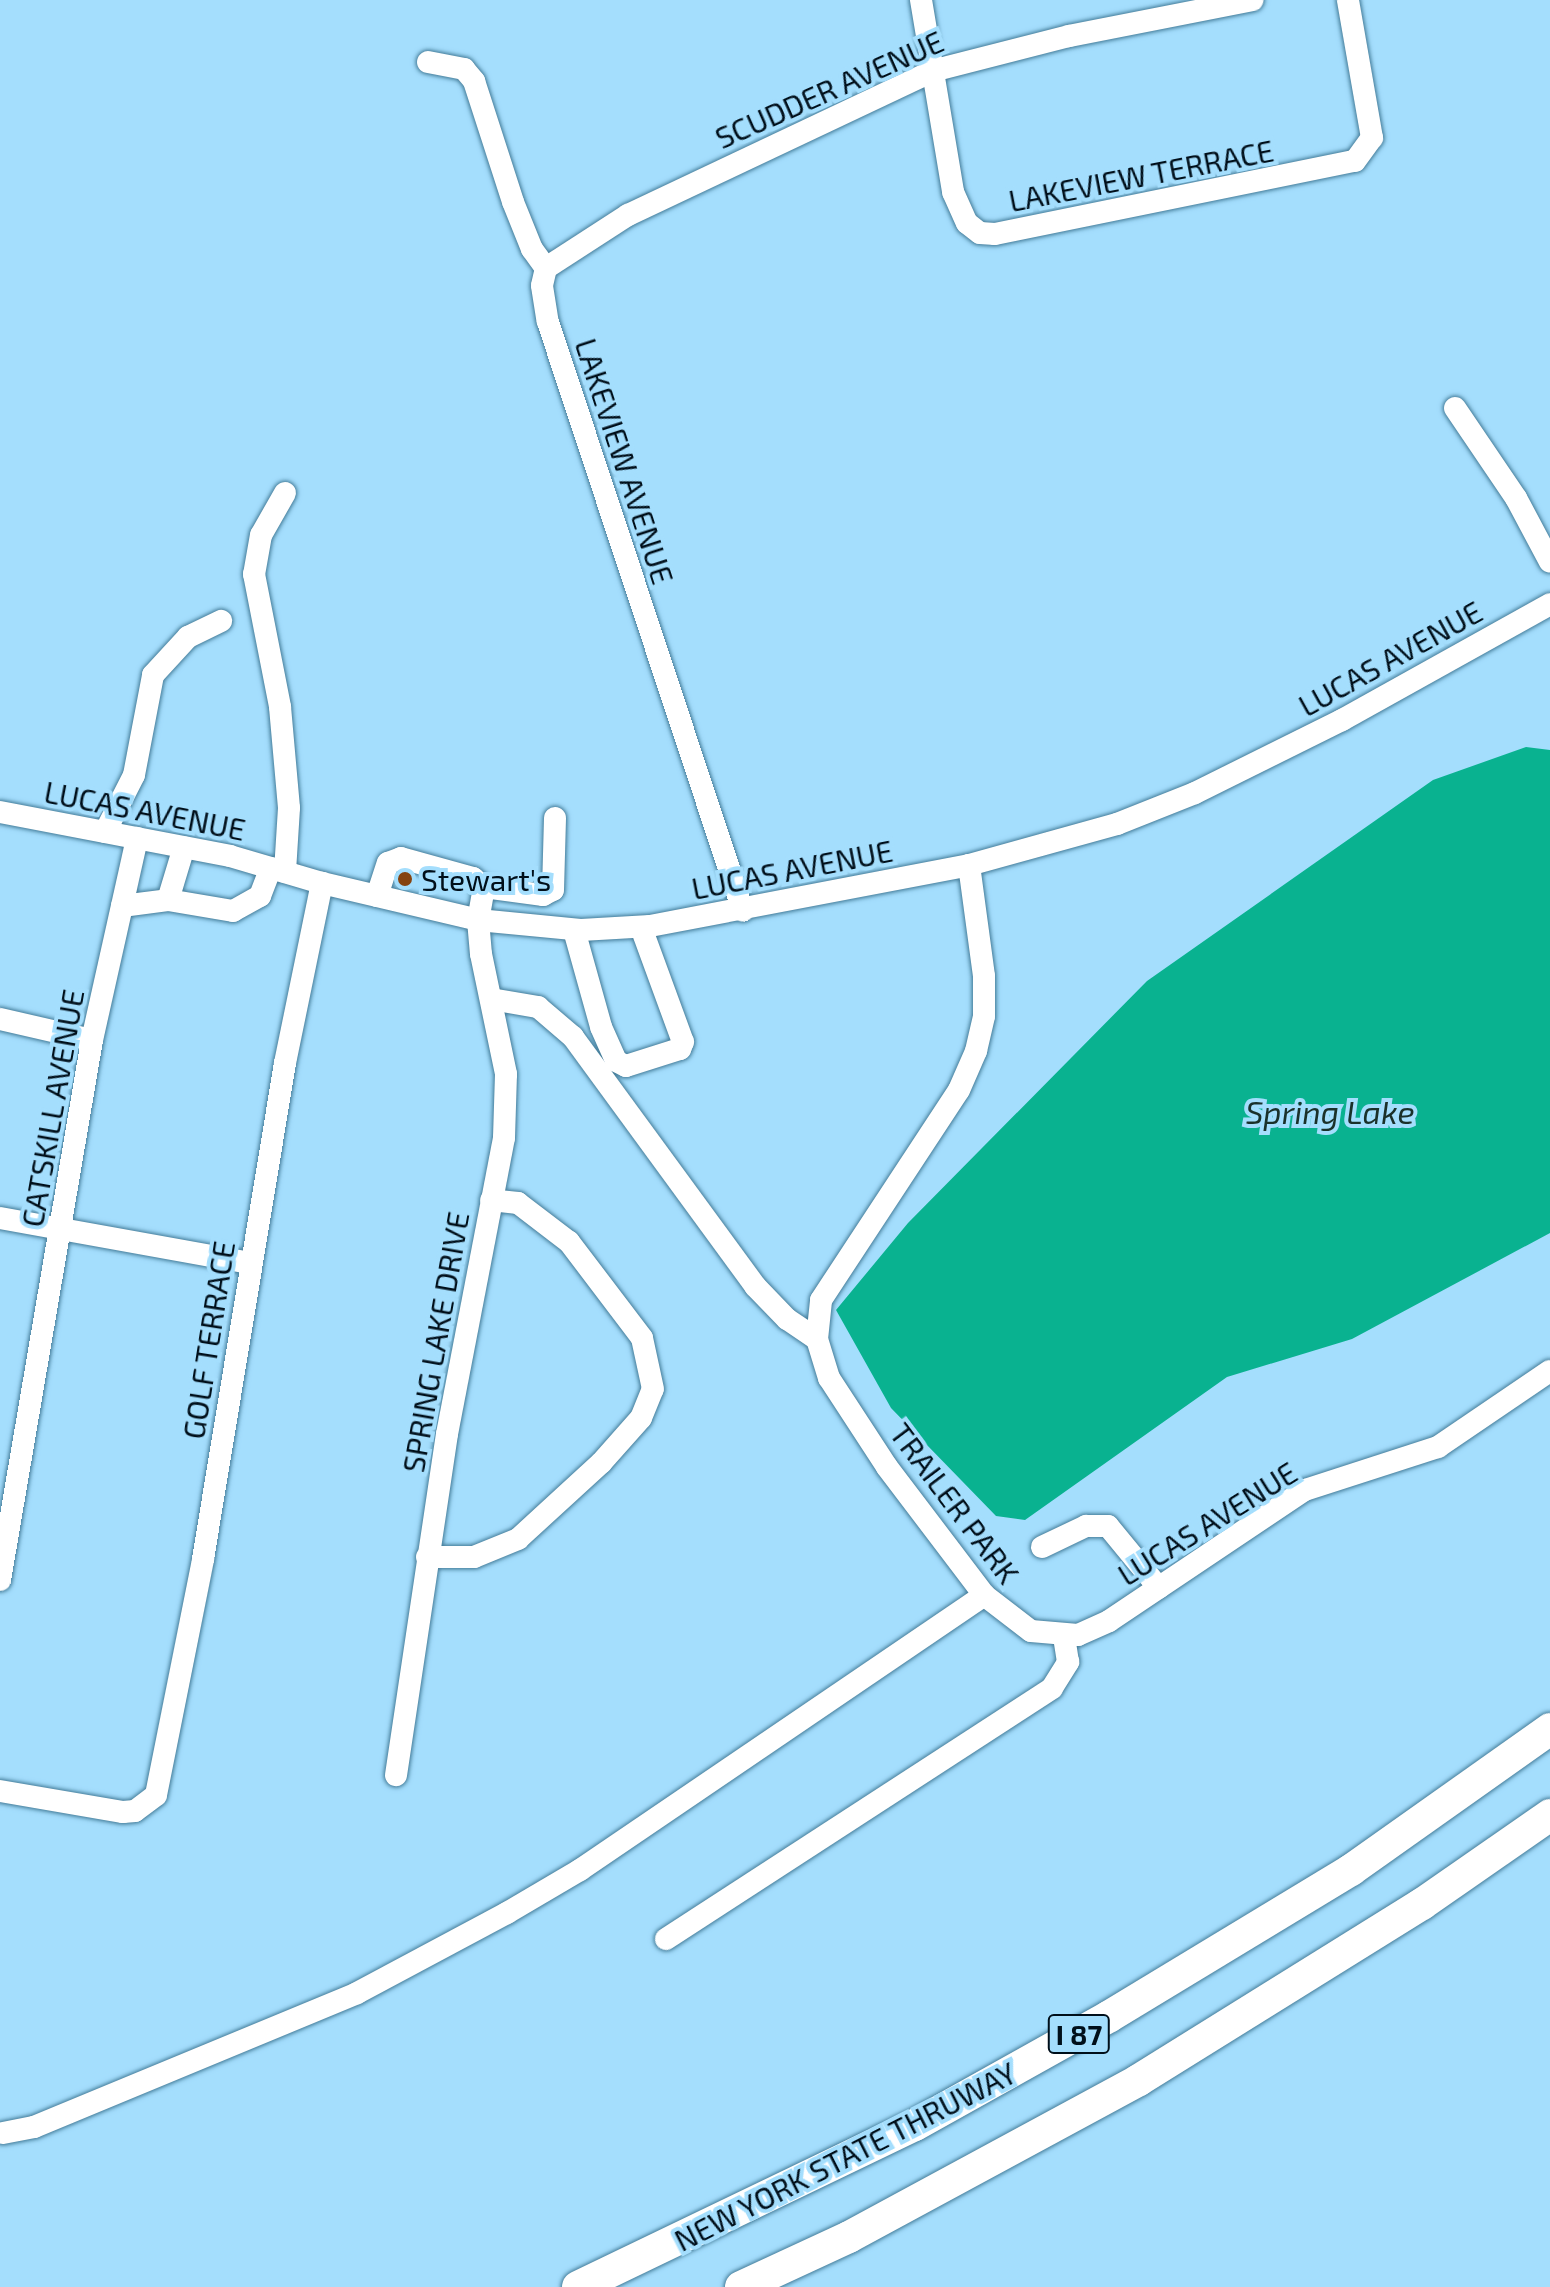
<!DOCTYPE html>
<html>
<head>
<meta charset="utf-8">
<style>
  body { margin:0 }
  #map { position:relative; width:1550px; height:2287px; overflow:hidden; background:#a4defd; font-family:"Exo 2",sans-serif }
  div>[style] { position:absolute }
  .water>* { inset:0; background:#09b290 }
  .roads { filter:drop-shadow(0 0 2px #447c99) drop-shadow(0 0 2px #447c99) }
  .minor>* { height:22px; margin:-11px; padding:0 11px; transform-origin:11px; border-radius:11px; background:#fff }
  .highway>* { height:32px; margin:-16px; padding:0 16px; transform-origin:16px; border-radius:16px; background:#fff }
  .dots>* { width:22px; height:22px; translate:-50% -50%; box-sizing:border-box; border:4px solid #a4defd; border-radius:50% }
  span { translate:-50% -50%; white-space:nowrap; text-align:center; line-height:1.15; -webkit-text-stroke:8px #a4defd; paint-order:stroke }
  .shield-label span { padding:2px 6px; background:#a4defd; border:2px solid; border-radius:6px; -webkit-text-stroke-width:0 }
  .shield-label { font-size:28px; color:#000f1a; font-weight:700 }
  .street-label { font-size:30px; color:#000f1a }
  .poi-label { font-size:30px; color:#000f1a }
  .left { translate:0 -50%; text-align:left }
  .water-label { font-size:32px; color:#1a312a; font-style:italic }
</style>
</head>
<body>
<div id="map">
  <div class="water">
    <i style="clip-path:polygon(1526px 747px,1550px 750px,1550px 1233px,1352px 1339px,1227px 1377px,1025px 1520px,996px 1516px,891px 1408px,836px 1310px,908px 1223px,1147px 981px,1433px 780px)"></i>
  </div>
  <div class="roads">
    <div class="minor">
      <i style="left:921px;top:0;width:195px;rotate:80.5deg"></i>
      <i style="left:953px;top:192px;width:34px;rotate:66deg"></i>
      <i style="left:967px;top:223px;width:16px;rotate:38deg"></i>
      <i style="left:980px;top:233px;width:15px;rotate:4deg"></i>
      <i style="left:995px;top:234px;width:367px;rotate:-11.5deg"></i>
      <i style="left:1355px;top:161px;width:29px;rotate:-54deg"></i>
      <i style="left:1372px;top:138px;width:140px;rotate:-99.9deg"></i>
      <i style="left:428px;top:62px;width:37px;rotate:11deg"></i>
      <i style="left:464px;top:69px;width:16px;rotate:50deg"></i>
      <i style="left:474px;top:81px;width:127px;rotate:72.1deg"></i>
      <i style="left:513px;top:202px;width:51px;rotate:68deg"></i>
      <i style="left:532px;top:249px;width:24px;rotate:54deg"></i>
      <i style="left:546px;top:268px;width:18px;rotate:103deg"></i>
      <i style="left:542px;top:286px;width:36px;rotate:81deg"></i>
      <i style="left:548px;top:322px;width:620px;rotate:71.68deg"></i>
      <i style="left:546px;top:268px;width:98px;rotate:-32.9deg"></i>
      <i style="left:628px;top:215px;width:336px;rotate:-25.3deg"></i>
      <i style="left:932px;top:71px;width:141px;rotate:-14.3deg"></i>
      <i style="left:1069px;top:36px;width:187px;rotate:-11.1deg"></i>
      <i style="left:1455px;top:408px;width:109px;rotate:55.9deg"></i>
      <i style="left:1516px;top:498px;width:72px;rotate:62deg"></i>
      <i style="left:285px;top:493px;width:48px;rotate:119.7deg"></i>
      <i style="left:261px;top:535px;width:40px;rotate:100deg"></i>
      <i style="left:254px;top:574px;width:136px;rotate:78.9deg"></i>
      <i style="left:280px;top:707px;width:101px;rotate:84.9deg"></i>
      <i style="left:289px;top:808px;width:64px;rotate:93.6deg"></i>
      <i style="left:0;top:812px;width:234px;rotate:10.8deg"></i>
      <i style="left:230px;top:856px;width:96px;rotate:16.4deg"></i>
      <i style="left:322px;top:883px;width:160px;rotate:13.3deg"></i>
      <i style="left:478px;top:920px;width:103px;rotate:5.5deg"></i>
      <i style="left:581px;top:930px;width:69px;rotate:-3.3deg"></i>
      <i style="left:650px;top:926px;width:325px;rotate:-10.8deg"></i>
      <i style="left:969px;top:865px;width:154px;rotate:-15.5deg"></i>
      <i style="left:1117px;top:824px;width:84px;rotate:-21.7deg"></i>
      <i style="left:1195px;top:793px;width:164px;rotate:-26.4deg"></i>
      <i style="left:1342px;top:720px;width:238px;rotate:-29.1deg"></i>
      <i style="left:105px;top:832px;width:64px;rotate:-63deg"></i>
      <i style="left:134px;top:775px;width:102px;rotate:-79.2deg"></i>
      <i style="left:153px;top:675px;width:52px;rotate:-47.4deg"></i>
      <i style="left:188px;top:637px;width:37px;rotate:-26deg"></i>
      <i style="left:484px;top:887px;width:60px;rotate:7.7deg"></i>
      <i style="left:543px;top:895px;width:11px;rotate:-27deg"></i>
      <i style="left:553px;top:890px;width:72px;rotate:-88.4deg"></i>
      <i style="left:377px;top:896px;width:35px;rotate:-72deg"></i>
      <i style="left:388px;top:863px;width:14px;rotate:-21deg"></i>
      <i style="left:401px;top:858px;width:75px;rotate:15.5deg"></i>
      <i style="left:473px;top:878px;width:14px;rotate:39deg"></i>
      <i style="left:484px;top:887px;width:34px;rotate:100deg"></i>
      <i style="left:478px;top:920px;width:34px;rotate:85deg"></i>
      <i style="left:481px;top:954px;width:123px;rotate:78.2deg"></i>
      <i style="left:506px;top:1074px;width:64px;rotate:91.8deg"></i>
      <i style="left:504px;top:1138px;width:301px;rotate:100.9deg"></i>
      <i style="left:447px;top:1434px;width:345px;rotate:98.5deg"></i>
      <i style="left:168px;top:900px;width:55px;rotate:-73.2deg"></i>
      <i style="left:122px;top:906px;width:46px;rotate:-7.4deg"></i>
      <i style="left:168px;top:900px;width:66px;rotate:9.6deg"></i>
      <i style="left:233px;top:911px;width:31px;rotate:-29deg"></i>
      <i style="left:260px;top:896px;width:30px;rotate:-69deg"></i>
      <i style="left:574px;top:930px;width:101px;rotate:74.4deg"></i>
      <i style="left:601px;top:1027px;width:37px;rotate:66deg"></i>
      <i style="left:616px;top:1061px;width:11px;rotate:27deg"></i>
      <i style="left:626px;top:1066px;width:57px;rotate:-17.5deg"></i>
      <i style="left:680px;top:1049px;width:8px;rotate:-67deg"></i>
      <i style="left:683px;top:1042px;width:122px;rotate:-110.1deg"></i>
      <i style="left:491px;top:999px;width:48px;rotate:9.7deg"></i>
      <i style="left:538px;top:1007px;width:46px;rotate:40.6deg"></i>
      <i style="left:573px;top:1037px;width:308px;rotate:53.8deg"></i>
      <i style="left:755px;top:1286px;width:46px;rotate:45.9deg"></i>
      <i style="left:787px;top:1319px;width:36px;rotate:34deg"></i>
      <i style="left:817px;top:1339px;width:41px;rotate:72.9deg"></i>
      <i style="left:829px;top:1378px;width:106px;rotate:56.9deg"></i>
      <i style="left:887px;top:1467px;width:161px;rotate:52.8deg"></i>
      <i style="left:984px;top:1595px;width:59px;rotate:37.5deg"></i>
      <i style="left:1031px;top:1631px;width:47px;rotate:4.9deg"></i>
      <i style="left:1078px;top:1635px;width:34px;rotate:-24deg"></i>
      <i style="left:1109px;top:1621px;width:236px;rotate:-33.8deg"></i>
      <i style="left:1305px;top:1490px;width:140px;rotate:-17.9deg"></i>
      <i style="left:1438px;top:1447px;width:135px;rotate:-34.2deg"></i>
      <i style="left:0;top:1019px;width:94px;rotate:12.9deg"></i>
      <i style="left:0;top:1218px;width:255px;rotate:10.2deg"></i>
      <i style="left:817px;top:1339px;width:39px;rotate:-84deg"></i>
      <i style="left:821px;top:1300px;width:251px;rotate:-56.7deg"></i>
      <i style="left:959px;top:1090px;width:43px;rotate:-66.4deg"></i>
      <i style="left:976px;top:1051px;width:36px;rotate:-77deg"></i>
      <i style="left:984px;top:1016px;width:40px;rotate:-90deg"></i>
      <i style="left:984px;top:976px;width:112px;rotate:-97.7deg"></i>
      <i style="left:1042px;top:1547px;width:49px;rotate:-25.5deg"></i>
      <i style="left:1086px;top:1526px;width:22px"></i>
      <i style="left:1108px;top:1526px;width:80px;rotate:50.6deg"></i>
      <i style="left:427px;top:1557px;width:47px"></i>
      <i style="left:474px;top:1557px;width:48px;rotate:-22.2deg"></i>
      <i style="left:518px;top:1539px;width:113px;rotate:-42.5deg"></i>
      <i style="left:601px;top:1463px;width:60px;rotate:-48.4deg"></i>
      <i style="left:641px;top:1418px;width:31px;rotate:-68deg"></i>
      <i style="left:653px;top:1389px;width:52px;rotate:-102.2deg"></i>
      <i style="left:642px;top:1338px;width:121px;rotate:-127.2deg"></i>
      <i style="left:569px;top:1242px;width:64px;rotate:-142.6deg"></i>
      <i style="left:518px;top:1203px;width:27px;rotate:-174deg"></i>
      <i style="left:0;top:1580px;width:548px;rotate:-80.33deg"></i>
      <i style="left:92px;top:1040px;width:207px;rotate:-77.4deg"></i>
      <i style="left:0;top:1791px;width:125px;rotate:9.7deg"></i>
      <i style="left:123px;top:1812px;width:12px;rotate:-5deg"></i>
      <i style="left:135px;top:1811px;width:26px;rotate:-37deg"></i>
      <i style="left:156px;top:1795px;width:241px;rotate:-78.7deg"></i>
      <i style="left:203px;top:1559px;width:503px;rotate:-80.61deg"></i>
      <i style="left:285px;top:1063px;width:184px;rotate:-78.4deg"></i>
      <i style="left:666px;top:1939px;width:460px;rotate:-33deg"></i>
      <i style="left:1052px;top:1688px;width:31px;rotate:-58deg"></i>
      <i style="left:1068px;top:1662px;width:26px;rotate:-99deg"></i>
      <i style="left:3px;top:2133px;width:32px;rotate:-11deg"></i>
      <i style="left:34px;top:2127px;width:350px;rotate:-22.5deg"></i>
      <i style="left:357px;top:1993px;width:170px;rotate:-28.1deg"></i>
      <i style="left:507px;top:1913px;width:85px;rotate:-30.5deg"></i>
      <i style="left:580px;top:1870px;width:489px;rotate:-34.2deg"></i>
    </div>
    <div class="highway">
      <i style="left:578px;top:2287px;width:374px;rotate:-25.7deg"></i>
      <i style="left:915px;top:2125px;width:223px;rotate:-29.2deg"></i>
      <i style="left:1110px;top:2016px;width:282px;rotate:-31.2deg"></i>
      <i style="left:1351px;top:1870px;width:244px;rotate:-35.3deg"></i>
      <i style="left:741px;top:2287px;width:119px;rotate:-24.8deg"></i>
      <i style="left:849px;top:2237px;width:330px;rotate:-28.4deg"></i>
      <i style="left:1139px;top:2080px;width:333px;rotate:-31.9deg"></i>
      <i style="left:1422px;top:1904px;width:156px;rotate:-34.8deg"></i>
    </div>
  </div>
  <div class="dots">
    <i style="left:405px;top:879px;background:#854310"></i>
  </div>
  <div class="shield-label">
    <span style="left:1079px;top:2034px">I 87</span>
  </div>
  <div class="street-label">
    <span style="left:829px;top:89px;rotate:-24deg">SCUDDER AVENUE</span>
    <span style="left:1141px;top:175px;rotate:-11deg">LAKEVIEW TERRACE</span>
    <span style="left:625px;top:461px;rotate:72deg">LAKEVIEW AVENUE</span>
    <span style="left:1390px;top:658px;rotate:-29deg">LUCAS AVENUE</span>
    <span style="left:145px;top:810px;rotate:11deg">LUCAS AVENUE</span>
    <span style="left:792px;top:869px;rotate:-11deg">LUCAS AVENUE</span>
    <span style="left:52px;top:1108px;rotate:-80deg">CATSKILL AVENUE</span>
    <span style="left:208px;top:1340px;rotate:-81deg">GOLF TERRACE</span>
    <span style="left:435px;top:1342px;rotate:-80deg">SPRING LAKE DRIVE</span>
    <span style="left:955px;top:1503px;rotate:53deg">TRAILER PARK</span>
    <span style="left:1207px;top:1523px;rotate:-32deg">LUCAS AVENUE</span>
    <span style="left:845px;top:2156px;rotate:-27deg">NEW YORK STATE THRUWAY</span>
  </div>
  <div class="poi-label">
    <span class="left" style="left:421px;top:879px">Stewart's</span>
  </div>
  <div class="water-label">
    <span style="left:1330px;top:1111px">Spring Lake</span>
  </div>
</div>
</body>
</html>
